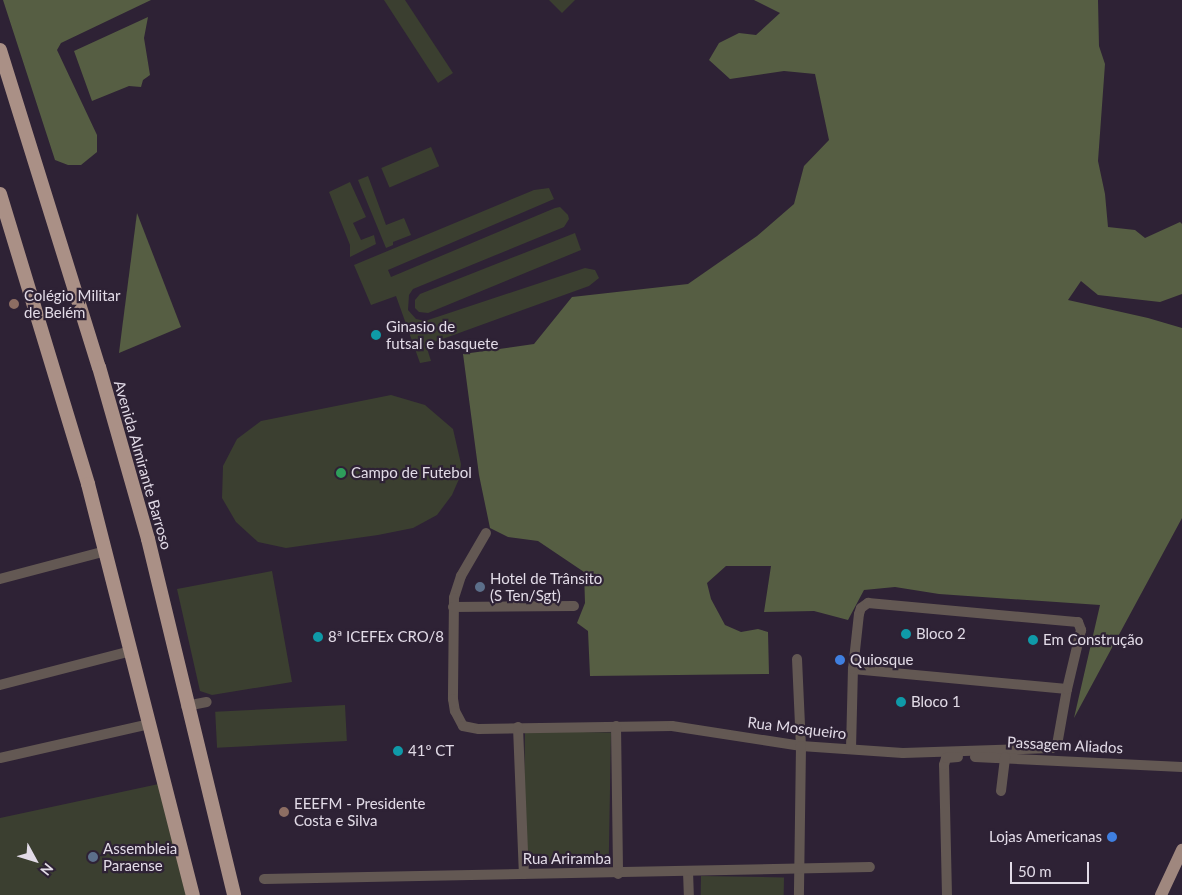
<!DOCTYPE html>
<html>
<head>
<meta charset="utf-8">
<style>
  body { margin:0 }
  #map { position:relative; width:1182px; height:895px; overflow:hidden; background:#2e2235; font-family:Lato,sans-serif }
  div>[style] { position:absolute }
  .green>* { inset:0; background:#3b3f30; transform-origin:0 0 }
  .forest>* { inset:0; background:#565e43 }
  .minor>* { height:10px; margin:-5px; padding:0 5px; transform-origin:5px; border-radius:5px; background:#635853 }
  .primary>* { height:12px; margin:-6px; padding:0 6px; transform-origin:6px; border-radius:6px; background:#9f877e }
  .trunk>* { height:14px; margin:-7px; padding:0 7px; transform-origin:7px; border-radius:7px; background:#aa9086 }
  .dots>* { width:14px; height:14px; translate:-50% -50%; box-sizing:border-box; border:2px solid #2e2235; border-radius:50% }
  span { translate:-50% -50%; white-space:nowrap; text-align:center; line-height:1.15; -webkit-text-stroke:4.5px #2e2235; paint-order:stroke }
  .poi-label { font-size:15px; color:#e2dbe7 }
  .left { translate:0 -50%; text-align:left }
  .right { translate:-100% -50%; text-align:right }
  .street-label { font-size:15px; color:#e2dbe7 }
  .north { position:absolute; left:10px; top:835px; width:50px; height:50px; -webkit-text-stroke:4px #2e2235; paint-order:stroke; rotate:129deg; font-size:14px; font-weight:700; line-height:20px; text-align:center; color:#e2dbe7 }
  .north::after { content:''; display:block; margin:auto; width:18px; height:22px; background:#e2dbe7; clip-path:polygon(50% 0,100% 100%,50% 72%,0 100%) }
  .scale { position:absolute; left:1010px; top:862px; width:79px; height:22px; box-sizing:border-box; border:2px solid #e2dbe7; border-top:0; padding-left:6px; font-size:15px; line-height:18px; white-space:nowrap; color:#e2dbe7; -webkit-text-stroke:4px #2e2235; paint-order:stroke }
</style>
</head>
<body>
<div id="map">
  <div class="green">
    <i style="clip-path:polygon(384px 0,405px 0,453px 73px,438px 83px)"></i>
    <i style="clip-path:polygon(549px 0,575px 0,562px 13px)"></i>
    <i style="left:431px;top:147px;width:21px;height:54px;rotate:67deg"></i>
    <i style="clip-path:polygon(368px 176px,386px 225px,404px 218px,411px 235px,393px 242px,393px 245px,386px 248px,358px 180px)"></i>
    <i style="clip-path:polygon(350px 182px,366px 217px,353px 223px,361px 240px,374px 235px,376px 244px,350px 257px,350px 245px,329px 192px)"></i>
    <i style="clip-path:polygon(549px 188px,554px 199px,388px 270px,391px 277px,555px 208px,560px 207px,568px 215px,569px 219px,564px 227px,413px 289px,409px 295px,408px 310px,416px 319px,425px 321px,585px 268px,595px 270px,599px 278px,589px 286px,426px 345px,431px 361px,420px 363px,396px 296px,371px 305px,354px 265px,534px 190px)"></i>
    <i style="clip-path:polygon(575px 233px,581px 250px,428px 313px,419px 312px,415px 308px,415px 300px,420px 294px)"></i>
    <i style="clip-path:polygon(391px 395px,425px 405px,453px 429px,461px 464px,459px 479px,452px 495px,437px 515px,413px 528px,378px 535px,286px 548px,258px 542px,236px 522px,222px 498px,223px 466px,237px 439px,261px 421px)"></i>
    <i style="clip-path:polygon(272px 571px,292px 682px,212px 695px,200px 691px,177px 589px)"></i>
    <i style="left:345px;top:705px;width:36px;height:130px;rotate:87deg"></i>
    <i style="left:525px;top:731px;width:86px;height:131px;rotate:1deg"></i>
    <i style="clip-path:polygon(168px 782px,195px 895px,0 895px,0 818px)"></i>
    <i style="left:701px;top:876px;width:83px;height:19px;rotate:1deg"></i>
  </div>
  <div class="forest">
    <i style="clip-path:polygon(3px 0,151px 0,61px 43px,57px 50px,97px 135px,97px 152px,81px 165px,68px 165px,55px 160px)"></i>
    <i style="clip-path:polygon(754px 0,1098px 0,1099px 46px,1105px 64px,1098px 161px,1105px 194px,1108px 227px,1135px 230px,1145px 238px,1180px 222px,1182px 224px,1182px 294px,1160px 302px,1098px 295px,1081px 281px,1068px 300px,1148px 318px,1182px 328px,1182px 518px,1074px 718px,1100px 605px,939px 594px,895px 587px,864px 590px,848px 620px,814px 611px,764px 612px,771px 566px,726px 566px,707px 583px,711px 599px,725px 625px,741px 632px,758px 629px,768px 632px,769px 674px,590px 676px,588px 631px,577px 623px,585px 603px,584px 572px,538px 541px,508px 537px,490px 528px,479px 475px,463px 354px,534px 344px,572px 297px,688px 284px,757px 236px,794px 204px,804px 166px,829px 140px,815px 74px,784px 71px,730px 79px,709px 60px,719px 43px,739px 33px,756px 35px,780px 13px)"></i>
    <i style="clip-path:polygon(148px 17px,144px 38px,150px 75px,143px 80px,141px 87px,129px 86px,92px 101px,74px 51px)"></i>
    <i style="clip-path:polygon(137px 213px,181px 327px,119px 353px,122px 329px)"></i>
  </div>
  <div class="minor">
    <i style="left:486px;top:533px;width:50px;rotate:120.2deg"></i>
    <i style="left:461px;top:576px;width:23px;rotate:108deg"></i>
    <i style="left:454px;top:598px;width:101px;rotate:90.6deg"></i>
    <i style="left:453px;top:699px;width:12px;rotate:81deg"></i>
    <i style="left:455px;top:711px;width:17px;rotate:62deg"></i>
    <i style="left:463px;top:726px;width:16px;rotate:11deg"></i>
    <i style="left:479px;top:729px;width:193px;rotate:-0.9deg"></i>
    <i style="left:672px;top:726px;width:131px;rotate:8.8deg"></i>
    <i style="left:801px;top:746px;width:102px;rotate:3.9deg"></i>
    <i style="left:903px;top:753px;width:149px;rotate:-1.9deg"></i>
    <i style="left:1052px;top:748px;width:6px;rotate:-31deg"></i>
    <i style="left:1057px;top:745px;width:57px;rotate:-79.9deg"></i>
    <i style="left:1067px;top:689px;width:215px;rotate:-174.7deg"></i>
    <i style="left:0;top:579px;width:110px;rotate:-14.8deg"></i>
    <i style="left:453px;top:607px;width:121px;rotate:-0.5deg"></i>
    <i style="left:797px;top:659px;width:87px;rotate:87.4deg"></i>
    <i style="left:801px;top:746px;width:149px;rotate:90.8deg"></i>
    <i style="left:0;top:685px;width:135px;rotate:-14.5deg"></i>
    <i style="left:186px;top:706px;width:21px;rotate:-11deg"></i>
    <i style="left:616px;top:726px;width:148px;rotate:89.2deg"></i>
    <i style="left:518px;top:727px;width:147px;rotate:87.7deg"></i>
    <i style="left:851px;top:749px;width:80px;rotate:-88.6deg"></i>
    <i style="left:853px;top:669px;width:55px;rotate:-83.8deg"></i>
    <i style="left:859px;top:614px;width:6px;rotate:-72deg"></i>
    <i style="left:861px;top:608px;width:9px;rotate:-36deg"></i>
    <i style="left:868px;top:603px;width:211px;rotate:5.2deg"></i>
    <i style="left:1078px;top:622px;width:9px;rotate:69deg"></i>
    <i style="left:1081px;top:630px;width:61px;rotate:103.3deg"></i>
    <i style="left:975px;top:757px;width:207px;rotate:2.8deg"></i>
    <i style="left:0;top:758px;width:154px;rotate:-12.8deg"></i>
    <i style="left:1001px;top:791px;width:34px;rotate:-83deg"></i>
    <i style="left:688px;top:871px;width:24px;rotate:88deg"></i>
    <i style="left:264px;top:879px;width:606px;rotate:-1.13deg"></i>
    <i style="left:947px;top:895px;width:130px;rotate:-91.3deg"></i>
    <i style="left:944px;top:765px;width:7px;rotate:-74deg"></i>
    <i style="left:946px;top:758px;width:12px;rotate:-5deg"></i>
  </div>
  <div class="primary">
    <i style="left:1161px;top:895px;width:50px;rotate:-65deg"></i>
  </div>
  <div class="trunk">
    <i style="left:0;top:50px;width:332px;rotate:72.7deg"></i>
    <i style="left:99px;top:367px;width:179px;rotate:74.1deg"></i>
    <i style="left:148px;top:539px;width:366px;rotate:76.4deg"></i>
    <i style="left:0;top:194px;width:303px;rotate:73.1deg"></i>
    <i style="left:88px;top:484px;width:424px;rotate:75.7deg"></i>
  </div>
  <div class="dots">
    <i style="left:14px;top:304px;background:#8d6e63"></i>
    <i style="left:376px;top:335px;background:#0f9aa8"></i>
    <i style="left:341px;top:473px;background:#2e9e5b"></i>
    <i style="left:480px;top:587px;background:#5c6f8a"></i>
    <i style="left:906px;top:634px;background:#0f9aa8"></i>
    <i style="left:318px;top:637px;background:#0f9aa8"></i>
    <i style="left:1033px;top:640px;background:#0f9aa8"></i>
    <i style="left:840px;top:660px;background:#3f7fe0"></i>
    <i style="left:901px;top:702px;background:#0f9aa8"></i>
    <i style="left:398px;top:751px;background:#0f9aa8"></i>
    <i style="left:284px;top:812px;background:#8d6e63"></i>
    <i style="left:1112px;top:837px;background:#3f7fe0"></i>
    <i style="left:93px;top:857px;background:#5c6f8a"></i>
  </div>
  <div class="poi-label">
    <span class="left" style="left:24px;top:304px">Colégio Militar<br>de Belém</span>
    <span class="left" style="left:386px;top:335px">Ginasio de<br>futsal e basquete</span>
    <span class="left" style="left:351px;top:473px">Campo de Futebol</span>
    <span class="left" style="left:490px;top:587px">Hotel de Trânsito<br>(S Ten/Sgt)</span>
    <span class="left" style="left:916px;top:634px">Bloco 2</span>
    <span class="left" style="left:328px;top:637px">8ª ICEFEx CRO/8</span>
    <span class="left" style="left:1043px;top:640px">Em Construção</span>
    <span class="left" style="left:850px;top:660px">Quiosque</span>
    <span class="left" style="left:911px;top:702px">Bloco 1</span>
    <span class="left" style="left:408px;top:751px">41º CT</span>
    <span class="left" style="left:294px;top:812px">EEEFM - Presidente<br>Costa e Silva</span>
    <span class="right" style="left:1102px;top:837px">Lojas Americanas</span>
    <span class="left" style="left:103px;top:857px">Assembleia<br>Paraense</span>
  </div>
  <div class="street-label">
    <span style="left:143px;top:465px;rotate:74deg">Avenida Almirante Barroso</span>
    <span style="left:797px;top:728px;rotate:7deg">Rua Mosqueiro</span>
    <span style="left:1065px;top:745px;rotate:3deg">Passagem Aliados</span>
    <span style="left:567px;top:859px">Rua Ariramba</span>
  </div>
  <div class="north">N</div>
  <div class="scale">50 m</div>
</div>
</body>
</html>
